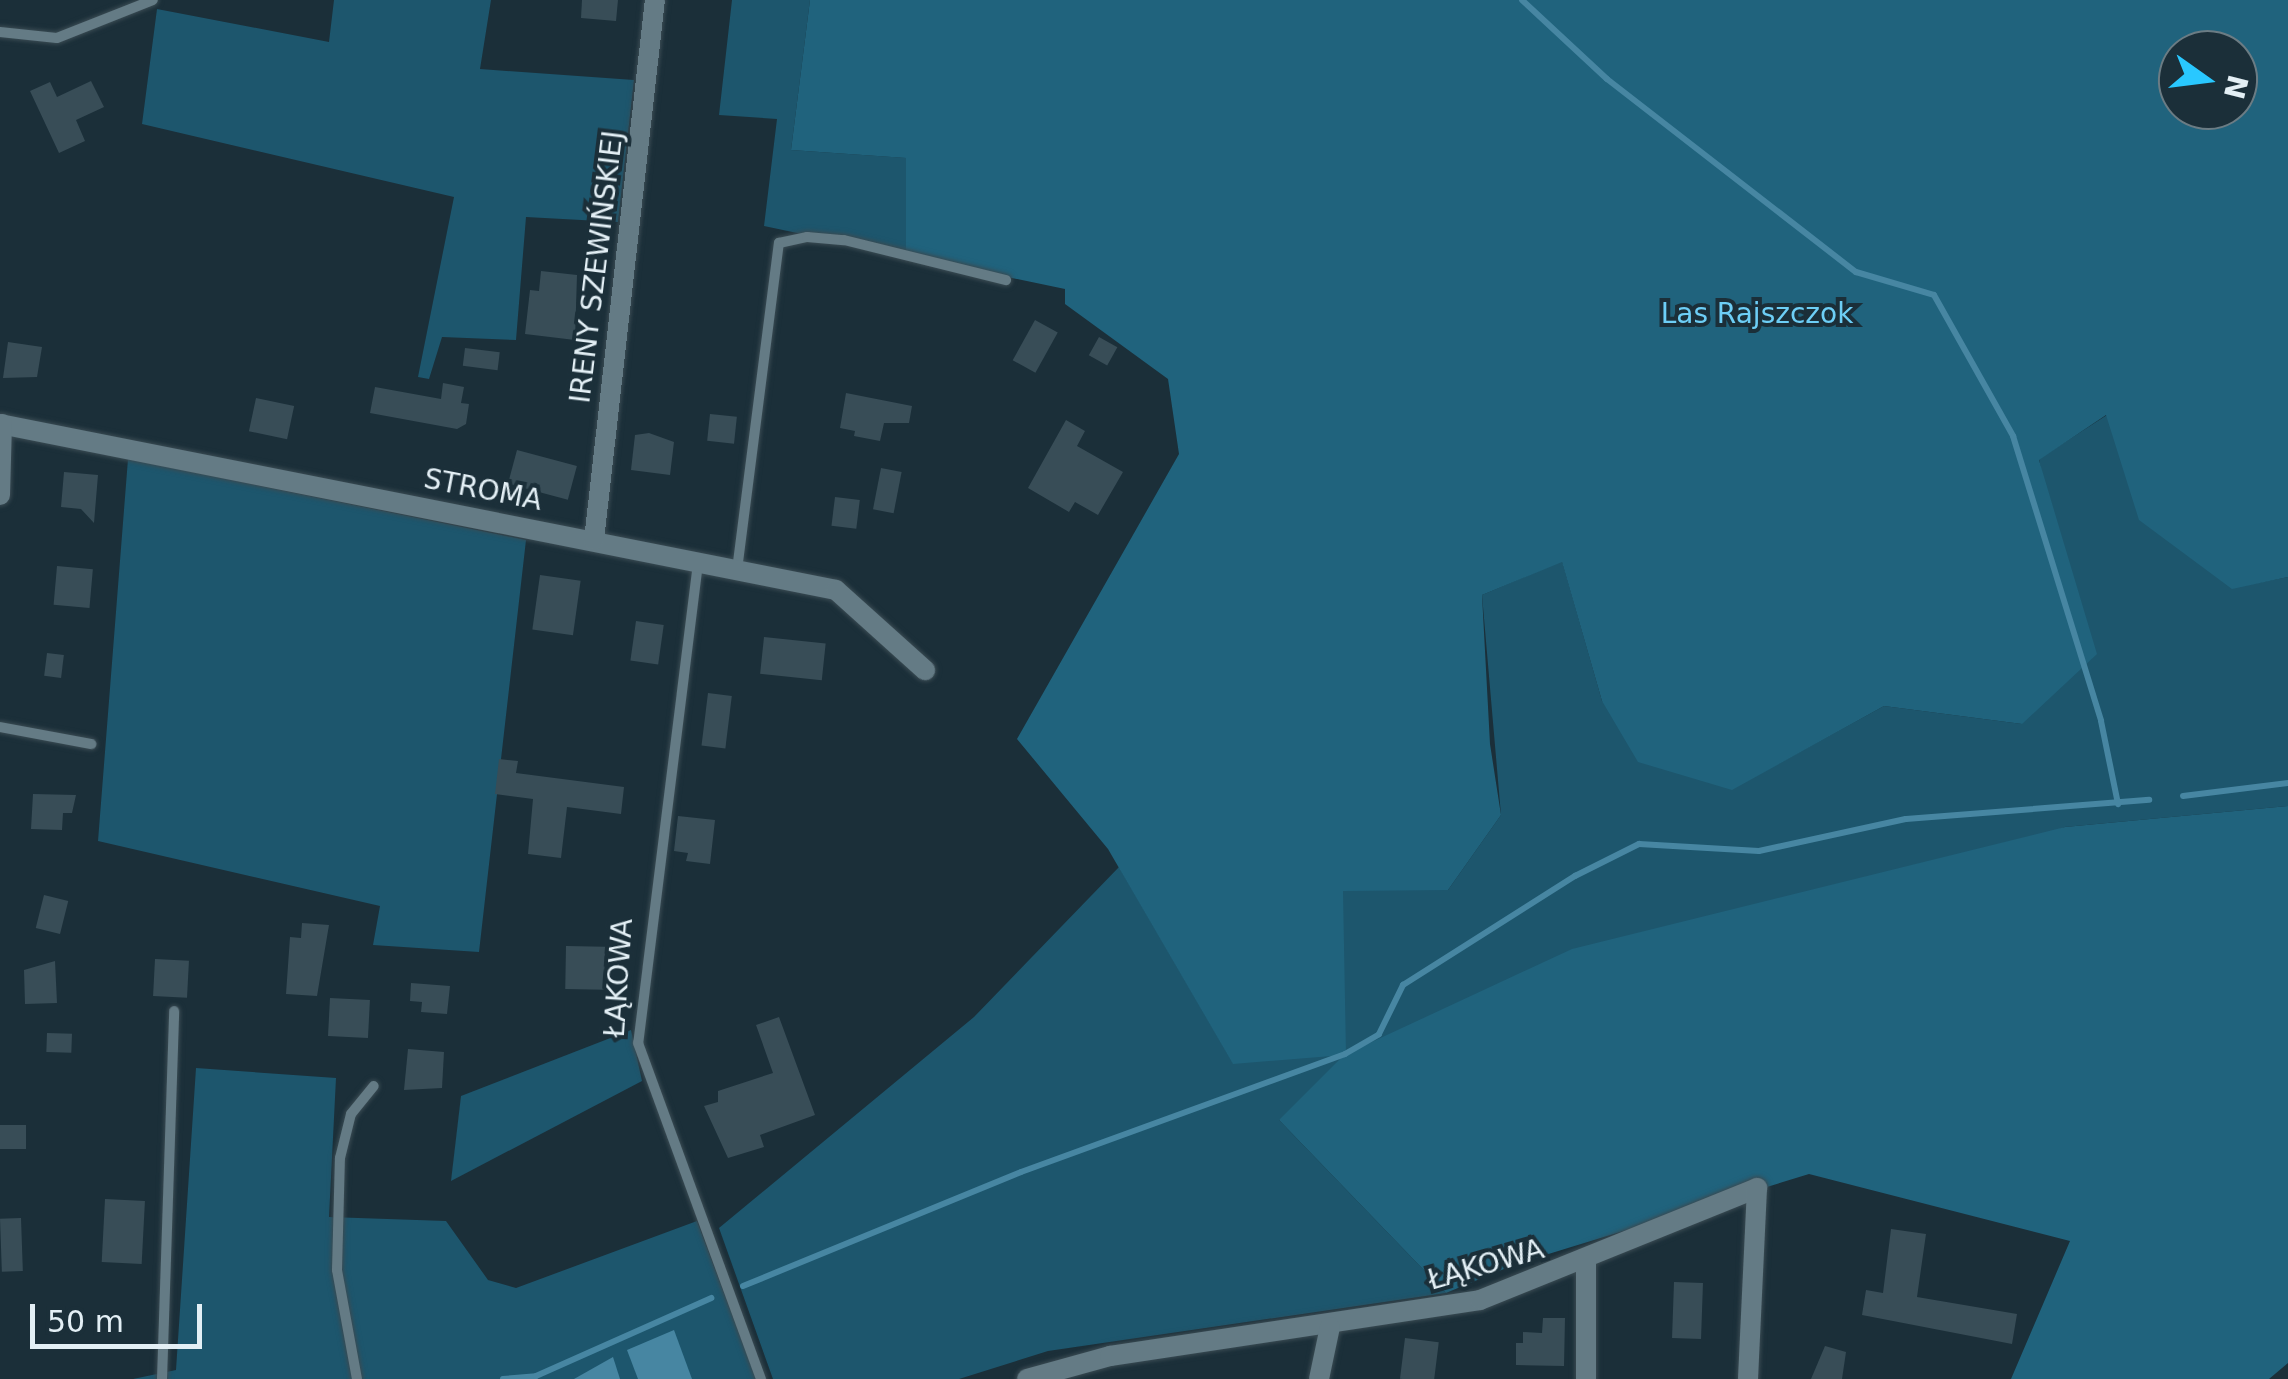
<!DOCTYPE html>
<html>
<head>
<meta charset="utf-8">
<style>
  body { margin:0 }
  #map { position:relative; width:2288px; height:1379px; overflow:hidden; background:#1b2f39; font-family:"DejaVu Sans",sans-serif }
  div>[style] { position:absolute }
  .green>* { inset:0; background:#1d566d }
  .forest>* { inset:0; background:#20637d }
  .water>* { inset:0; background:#4786a2 }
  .stream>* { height:6px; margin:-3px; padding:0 3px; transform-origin:3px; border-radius:3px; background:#4786a2 }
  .building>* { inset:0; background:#384d57; transform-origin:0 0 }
  .roads { filter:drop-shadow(0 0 2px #3a4b53) drop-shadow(0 0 2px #3a4b53) }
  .service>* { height:10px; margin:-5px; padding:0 5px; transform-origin:5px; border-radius:5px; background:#647b85 }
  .minor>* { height:20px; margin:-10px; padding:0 10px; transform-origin:10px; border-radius:10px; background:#647b85 }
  span { translate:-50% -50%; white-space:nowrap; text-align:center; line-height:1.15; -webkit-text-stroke:8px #1b2f39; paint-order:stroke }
  .street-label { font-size:28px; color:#e3eff5 }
  .park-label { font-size:28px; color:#6dcef6 }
  .north { position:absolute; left:2158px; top:30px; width:100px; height:100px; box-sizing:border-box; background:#1b2f39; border:2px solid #6b7c84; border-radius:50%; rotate:104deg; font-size:28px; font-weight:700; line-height:40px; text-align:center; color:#e3eff5 }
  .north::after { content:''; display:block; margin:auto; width:35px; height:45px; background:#29c8ff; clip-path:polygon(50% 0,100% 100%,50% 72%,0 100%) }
  .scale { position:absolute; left:30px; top:1304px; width:172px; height:45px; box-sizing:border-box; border:5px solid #e3eff5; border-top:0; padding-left:12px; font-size:30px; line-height:35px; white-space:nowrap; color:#e3eff5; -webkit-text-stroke:8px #1b2f39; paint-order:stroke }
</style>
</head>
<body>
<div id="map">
  <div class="green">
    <i style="clip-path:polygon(334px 0,491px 0,480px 69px,634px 80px,618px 222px,526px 217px,516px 340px,442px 337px,429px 379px,418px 377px,454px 197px,142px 124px,157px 9px,329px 42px)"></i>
    <i style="clip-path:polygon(732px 0,810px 0,791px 150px,907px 158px,906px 256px,764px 226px,777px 119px,719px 115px)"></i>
    <i style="clip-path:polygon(2107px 415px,2232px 588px,2288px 577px,2288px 806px,2065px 827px,1279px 1120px,1446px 1293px,1048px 1351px,959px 1379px,773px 1379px,719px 1228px,974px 1017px,1119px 867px,1233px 1063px,1343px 890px,1448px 890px,1501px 815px,1482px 595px,1562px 561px,1602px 701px,1732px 789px,1884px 706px,2022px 724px,2046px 494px,2039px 459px)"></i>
    <i style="clip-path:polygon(128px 459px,526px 540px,479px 952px,373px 945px,380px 906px,98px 841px)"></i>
    <i style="clip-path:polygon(631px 1030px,642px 1081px,451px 1181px,461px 1096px)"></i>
    <i style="clip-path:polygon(196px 1068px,336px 1078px,329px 1217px,446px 1221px,488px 1280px,516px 1288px,697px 1221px,756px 1379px,133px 1379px,176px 1370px)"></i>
  </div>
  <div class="forest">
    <i style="clip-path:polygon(evenodd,810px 0,2288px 0,2288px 577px,2232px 589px,2139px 520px,2106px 415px,2039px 460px,2097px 654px,2022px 724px,1884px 706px,1732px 790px,1638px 762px,1602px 701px,1562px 562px,1482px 595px,1490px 744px,1501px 815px,1448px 890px,1343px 891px,1346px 1054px,1572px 949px,2065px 827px,2288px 806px,2288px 1363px,2269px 1379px,2011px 1379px,2070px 1241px,1809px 1174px,1516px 1264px,1446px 1293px,1279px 1120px,1344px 1055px,1233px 1064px,1108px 849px,1017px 739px,1179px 454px,1168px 379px,1065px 304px,1065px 289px,906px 256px,906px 158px,791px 150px,810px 0,2178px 50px,2238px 50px,2238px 110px,2178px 110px,2178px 50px)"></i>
  </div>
  <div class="water">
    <i style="clip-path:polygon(674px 1330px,692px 1379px,638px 1379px,627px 1350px)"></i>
    <i style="clip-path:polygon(613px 1357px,620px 1379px,574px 1379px)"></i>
  </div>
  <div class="stream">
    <i style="left:1522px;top:0;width:116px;rotate:42.9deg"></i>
    <i style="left:1607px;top:79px;width:315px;rotate:37.8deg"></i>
    <i style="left:1856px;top:272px;width:81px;rotate:16.4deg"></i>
    <i style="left:1934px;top:295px;width:162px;rotate:60.7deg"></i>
    <i style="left:2013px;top:436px;width:298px;rotate:72.8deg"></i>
    <i style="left:2101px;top:721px;width:85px;rotate:78.4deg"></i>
    <i style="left:2183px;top:796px;width:106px;rotate:-7.1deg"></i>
    <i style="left:743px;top:1286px;width:300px;rotate:-22.3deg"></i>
    <i style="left:1021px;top:1172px;width:345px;rotate:-20deg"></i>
    <i style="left:1345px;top:1054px;width:39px;rotate:-30deg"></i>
    <i style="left:1379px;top:1034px;width:55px;rotate:-63.9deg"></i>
    <i style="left:1403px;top:985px;width:204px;rotate:-32.4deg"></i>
    <i style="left:1575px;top:876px;width:72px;rotate:-26.6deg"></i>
    <i style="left:1639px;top:844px;width:120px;rotate:3.3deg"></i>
    <i style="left:1759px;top:851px;width:150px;rotate:-12.3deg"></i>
    <i style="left:1906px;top:819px;width:244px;rotate:-4.5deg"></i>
    <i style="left:503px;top:1379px;width:33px;rotate:-5deg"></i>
    <i style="left:536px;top:1376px;width:192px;rotate:-24deg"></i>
  </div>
  <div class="building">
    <i style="clip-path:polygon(582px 0,618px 0,616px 21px,581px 18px)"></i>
    <i style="clip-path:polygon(91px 81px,104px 107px,76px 120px,85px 141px,59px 153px,30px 91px,50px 82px,57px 97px)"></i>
    <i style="clip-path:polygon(541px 271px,577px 275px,575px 340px,525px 334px,530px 290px,539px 291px)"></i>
    <i style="left:1035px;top:320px;width:26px;height:46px;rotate:29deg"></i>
    <i style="left:1099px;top:337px;width:21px;height:21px;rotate:29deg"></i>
    <i style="clip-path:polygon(8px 342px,42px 347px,37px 377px,3px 378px)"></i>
    <i style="left:465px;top:348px;width:35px;height:18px;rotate:7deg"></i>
    <i style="clip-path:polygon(443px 383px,464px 387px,461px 403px,469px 404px,466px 424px,457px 429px,370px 413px,375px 387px,441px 399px)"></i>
    <i style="clip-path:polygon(846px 393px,912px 406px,909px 423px,884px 423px,880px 441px,854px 436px,855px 431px,840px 428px)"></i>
    <i style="left:256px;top:398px;width:39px;height:34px;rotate:12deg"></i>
    <i style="left:710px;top:414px;width:27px;height:27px;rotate:6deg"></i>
    <i style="clip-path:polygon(1066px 420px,1085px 431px,1077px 446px,1123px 472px,1098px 515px,1075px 502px,1069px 512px,1028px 488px)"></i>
    <i style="clip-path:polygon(649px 433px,674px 442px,670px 475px,631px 470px,635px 435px)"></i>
    <i style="left:517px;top:450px;width:62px;height:35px;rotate:15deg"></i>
    <i style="left:881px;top:468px;width:21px;height:42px;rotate:11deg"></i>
    <i style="clip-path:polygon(64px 472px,98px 475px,94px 523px,81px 509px,61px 507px)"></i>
    <i style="left:835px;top:497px;width:25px;height:29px;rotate:7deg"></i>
    <i style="left:57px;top:566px;width:36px;height:39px;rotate:5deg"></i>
    <i style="left:540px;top:575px;width:41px;height:55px;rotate:8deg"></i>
    <i style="left:636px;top:621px;width:28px;height:40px;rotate:8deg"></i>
    <i style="left:764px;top:637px;width:62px;height:37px;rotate:6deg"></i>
    <i style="left:47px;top:653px;width:17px;height:23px;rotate:7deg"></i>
    <i style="left:708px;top:693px;width:24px;height:53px;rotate:7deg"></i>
    <i style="clip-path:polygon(499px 759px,518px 761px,516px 773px,624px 787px,621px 814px,567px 807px,561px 858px,528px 854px,533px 799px,495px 794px)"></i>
    <i style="clip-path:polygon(33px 794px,76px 795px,72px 813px,63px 813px,62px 830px,31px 829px)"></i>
    <i style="clip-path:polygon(678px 816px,715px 820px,710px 864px,686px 861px,688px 853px,674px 851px)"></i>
    <i style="left:44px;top:895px;width:25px;height:34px;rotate:14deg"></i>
    <i style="clip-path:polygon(302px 923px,329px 925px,317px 996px,286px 994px,290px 937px,301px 938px)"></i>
    <i style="left:566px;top:946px;width:39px;height:43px;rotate:1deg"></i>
    <i style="left:155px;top:959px;width:34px;height:37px;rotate:3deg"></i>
    <i style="clip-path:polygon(55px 961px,57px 1003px,25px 1004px,24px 970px)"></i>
    <i style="clip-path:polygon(411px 983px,450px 986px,447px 1014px,421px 1012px,422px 1002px,410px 1001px)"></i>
    <i style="left:330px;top:998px;width:40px;height:38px;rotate:3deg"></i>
    <i style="clip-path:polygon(779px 1017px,815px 1115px,760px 1135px,764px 1147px,728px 1158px,704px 1106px,718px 1102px,718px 1091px,773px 1073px,756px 1025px)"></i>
    <i style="left:47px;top:1033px;width:25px;height:19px;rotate:2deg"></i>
    <i style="clip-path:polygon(408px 1049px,444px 1052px,442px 1088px,404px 1090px)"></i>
    <i style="left:26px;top:1125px;width:24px;height:26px;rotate:90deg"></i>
    <i style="left:105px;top:1199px;width:40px;height:63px;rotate:3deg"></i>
    <i style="left:21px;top:1218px;width:53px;height:21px;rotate:88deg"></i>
    <i style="clip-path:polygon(1891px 1229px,1926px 1234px,1917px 1297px,2017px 1314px,2012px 1344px,1862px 1315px,1866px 1290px,1883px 1293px)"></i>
    <i style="left:1674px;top:1282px;width:29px;height:56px;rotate:2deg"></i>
    <i style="clip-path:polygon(1543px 1318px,1565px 1318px,1564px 1366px,1516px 1365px,1516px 1343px,1523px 1343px,1523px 1332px,1542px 1333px)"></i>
    <i style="left:1405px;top:1338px;width:34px;height:41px;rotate:7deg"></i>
    <i style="clip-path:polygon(1825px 1346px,1846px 1352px,1842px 1379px,1811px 1379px)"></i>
  </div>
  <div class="roads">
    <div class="service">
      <i style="left:0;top:32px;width:57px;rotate:6deg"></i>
      <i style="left:57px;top:38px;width:103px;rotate:-21.6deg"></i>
      <i style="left:698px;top:563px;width:484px;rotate:97.1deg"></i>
      <i style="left:638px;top:1043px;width:358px;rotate:69.9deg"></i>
      <i style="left:737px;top:570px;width:330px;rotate:-82.7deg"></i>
      <i style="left:779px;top:243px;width:29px;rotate:-12deg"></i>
      <i style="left:807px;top:237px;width:37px;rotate:5deg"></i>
      <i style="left:844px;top:240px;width:167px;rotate:13.9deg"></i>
      <i style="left:0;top:727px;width:93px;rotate:10.6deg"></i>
      <i style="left:162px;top:1379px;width:368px;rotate:-88.1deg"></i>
      <i style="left:357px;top:1379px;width:111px;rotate:-100.4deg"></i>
      <i style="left:337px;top:1270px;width:112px;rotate:-88.5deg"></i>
      <i style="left:340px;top:1158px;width:45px;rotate:-76deg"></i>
      <i style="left:351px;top:1114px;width:36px;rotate:-51deg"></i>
    </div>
    <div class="minor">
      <i style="left:0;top:424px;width:852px;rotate:11.23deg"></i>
      <i style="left:836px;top:590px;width:120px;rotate:42deg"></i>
      <i style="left:0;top:495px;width:71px;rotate:-88.4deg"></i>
      <i style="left:594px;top:540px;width:543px;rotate:-83.56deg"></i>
      <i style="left:1027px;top:1379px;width:86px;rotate:-15.5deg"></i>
      <i style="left:1110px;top:1356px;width:374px;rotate:-8.6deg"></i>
      <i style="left:1480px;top:1300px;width:299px;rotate:-22deg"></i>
      <i style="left:1757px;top:1188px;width:191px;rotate:92.7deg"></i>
      <i style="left:1319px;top:1379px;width:53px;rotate:-78.1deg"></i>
      <i style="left:1586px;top:1379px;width:116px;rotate:-90deg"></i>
    </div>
  </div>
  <div class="street-label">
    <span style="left:597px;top:267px;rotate:-83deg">IRENY SZEWIŃSKIEJ</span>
    <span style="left:483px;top:490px;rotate:11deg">STROMA</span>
    <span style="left:619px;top:978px;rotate:-86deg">ŁĄKOWA</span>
    <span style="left:1486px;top:1265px;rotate:-16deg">ŁĄKOWA</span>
  </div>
  <div class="park-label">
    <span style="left:1757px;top:314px">Las Rajszczok</span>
  </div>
  <div class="north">N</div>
  <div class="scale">50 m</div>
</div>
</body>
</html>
